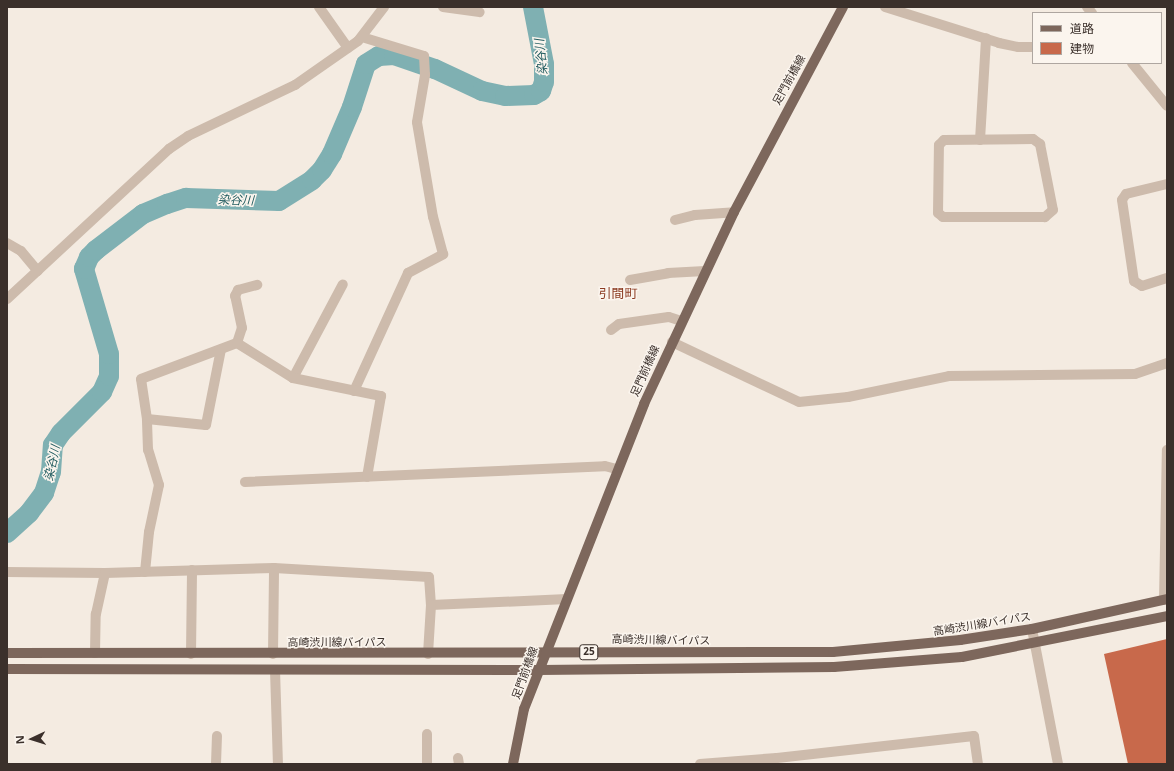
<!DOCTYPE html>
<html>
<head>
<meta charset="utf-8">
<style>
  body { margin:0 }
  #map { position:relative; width:1174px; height:771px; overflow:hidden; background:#f4ebe1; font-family:"Open Sans","Noto Sans JP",sans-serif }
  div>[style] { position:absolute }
  .river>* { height:20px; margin:-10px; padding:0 10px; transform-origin:10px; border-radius:10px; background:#7fb0b2 }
  .building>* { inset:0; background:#c8694b }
  .minor>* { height:10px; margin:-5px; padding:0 5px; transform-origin:5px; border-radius:5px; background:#cdbbac }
  .major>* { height:10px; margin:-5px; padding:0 5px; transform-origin:5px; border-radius:5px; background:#7d675c }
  span { translate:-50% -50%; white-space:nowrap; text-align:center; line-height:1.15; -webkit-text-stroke:3px #fbf5ee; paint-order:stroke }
  .shield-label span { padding:1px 3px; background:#fbf5ee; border:1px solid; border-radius:3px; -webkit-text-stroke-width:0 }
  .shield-label { font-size:10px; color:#3b302b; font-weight:700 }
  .street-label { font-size:11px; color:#3b302b }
  .water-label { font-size:12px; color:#1f5a5e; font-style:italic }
  .quarter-label { font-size:13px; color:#8c3b22 }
  .frame { position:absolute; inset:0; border:8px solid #3b302b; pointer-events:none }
  .legend { position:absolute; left:1032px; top:12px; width:130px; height:52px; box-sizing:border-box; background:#fbf5ee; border:1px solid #aea6a0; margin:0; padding:5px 7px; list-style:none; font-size:12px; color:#3b302b }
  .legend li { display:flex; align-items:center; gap:8px; height:20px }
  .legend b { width:20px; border:1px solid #aea6a0 }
  .north { position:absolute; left:12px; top:719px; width:40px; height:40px; -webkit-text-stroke:3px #fbf5ee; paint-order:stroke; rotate:266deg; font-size:11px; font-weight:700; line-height:16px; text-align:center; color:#3b302b }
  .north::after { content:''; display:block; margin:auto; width:14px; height:18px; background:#3b302b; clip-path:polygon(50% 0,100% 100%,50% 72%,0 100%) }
</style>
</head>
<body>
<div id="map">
  <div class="river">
    <i style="left:7px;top:533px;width:30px;rotate:-42deg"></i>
    <i style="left:29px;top:513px;width:25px;rotate:-53deg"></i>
    <i style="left:44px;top:493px;width:22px;rotate:-72deg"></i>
    <i style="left:51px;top:472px;width:27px;rotate:-86deg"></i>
    <i style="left:53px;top:445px;width:14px;rotate:-56deg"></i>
    <i style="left:61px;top:433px;width:58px;rotate:-45deg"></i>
    <i style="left:102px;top:392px;width:17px;rotate:-66deg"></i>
    <i style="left:109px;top:376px;width:22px;rotate:-90deg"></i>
    <i style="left:109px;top:354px;width:89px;rotate:-106.4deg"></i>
    <i style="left:84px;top:269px;width:13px;rotate:-67deg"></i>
    <i style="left:89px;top:257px;width:10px;rotate:-45deg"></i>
    <i style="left:96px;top:250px;width:59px;rotate:-37.5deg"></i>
    <i style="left:143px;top:214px;width:26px;rotate:-23deg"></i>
    <i style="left:167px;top:204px;width:20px;rotate:-18deg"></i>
    <i style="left:186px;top:198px;width:93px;rotate:1.8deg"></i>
    <i style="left:279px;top:201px;width:39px;rotate:-32deg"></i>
    <i style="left:312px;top:180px;width:14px;rotate:-45deg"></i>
    <i style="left:322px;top:170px;width:19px;rotate:-58deg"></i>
    <i style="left:332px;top:154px;width:51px;rotate:-66.9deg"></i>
    <i style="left:352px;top:107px;width:45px;rotate:-72deg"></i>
    <i style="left:366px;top:64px;width:15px;rotate:-32deg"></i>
    <i style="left:379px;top:56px;width:15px;rotate:-4deg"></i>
    <i style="left:394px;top:55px;width:43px;rotate:18.9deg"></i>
    <i style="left:435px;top:69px;width:52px;rotate:25.1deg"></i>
    <i style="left:482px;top:91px;width:24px;rotate:12deg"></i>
    <i style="left:505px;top:96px;width:29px;rotate:-2deg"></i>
    <i style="left:534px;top:95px;width:8px;rotate:-30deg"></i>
    <i style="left:541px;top:91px;width:9px;rotate:-72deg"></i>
    <i style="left:544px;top:82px;width:18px;rotate:-90deg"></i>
    <i style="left:544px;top:64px;width:58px;rotate:-100.9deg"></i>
  </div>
  <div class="building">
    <i style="clip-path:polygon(1167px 639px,1167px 764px,1128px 764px,1104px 654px)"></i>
  </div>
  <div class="minor">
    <i style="left:319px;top:7px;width:50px;rotate:54.7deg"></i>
    <i style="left:443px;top:7px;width:37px;rotate:8deg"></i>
    <i style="left:885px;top:7px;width:120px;rotate:17.5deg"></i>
    <i style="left:999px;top:43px;width:19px;rotate:12deg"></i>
    <i style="left:1018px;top:47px;width:15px"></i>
    <i style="left:1087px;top:7px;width:8px;rotate:50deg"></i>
    <i style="left:1132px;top:63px;width:55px;rotate:50.9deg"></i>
    <i style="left:1033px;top:139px;width:9px;rotate:36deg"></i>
    <i style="left:1040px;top:144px;width:67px;rotate:78.9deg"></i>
    <i style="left:1053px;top:210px;width:11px;rotate:139deg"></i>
    <i style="left:1045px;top:217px;width:102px;rotate:180deg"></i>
    <i style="left:943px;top:217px;width:6px;rotate:-141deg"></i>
    <i style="left:938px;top:213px;width:68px;rotate:-89.2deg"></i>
    <i style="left:939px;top:145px;width:7px;rotate:-45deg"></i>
    <i style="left:944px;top:140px;width:89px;rotate:-0.6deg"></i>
    <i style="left:980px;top:140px;width:102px;rotate:-86.6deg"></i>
    <i style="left:1167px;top:184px;width:42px;rotate:166.3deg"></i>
    <i style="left:1126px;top:194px;width:7px;rotate:124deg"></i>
    <i style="left:1122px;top:200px;width:82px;rotate:81.6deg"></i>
    <i style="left:1134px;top:281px;width:9px;rotate:32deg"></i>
    <i style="left:1142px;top:286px;width:26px;rotate:-18deg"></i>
    <i style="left:675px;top:220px;width:21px;rotate:-14deg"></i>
    <i style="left:695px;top:215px;width:39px;rotate:-4deg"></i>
    <i style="left:7px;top:243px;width:16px;rotate:30deg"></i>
    <i style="left:21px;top:251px;width:26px;rotate:50deg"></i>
    <i style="left:630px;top:280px;width:39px;rotate:-10deg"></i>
    <i style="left:668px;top:273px;width:37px;rotate:-3deg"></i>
    <i style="left:7px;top:299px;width:221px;rotate:-42.8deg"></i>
    <i style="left:169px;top:149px;width:23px;rotate:-34deg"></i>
    <i style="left:188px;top:136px;width:119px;rotate:-25.5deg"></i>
    <i style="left:295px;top:85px;width:77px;rotate:-34.9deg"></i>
    <i style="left:358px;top:41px;width:43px;rotate:-52.6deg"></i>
    <i style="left:611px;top:330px;width:10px;rotate:-37deg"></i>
    <i style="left:619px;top:324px;width:50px;rotate:-8deg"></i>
    <i style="left:669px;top:317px;width:13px;rotate:18deg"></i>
    <i style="left:672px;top:342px;width:140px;rotate:25.3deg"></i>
    <i style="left:799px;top:402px;width:49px;rotate:-5.8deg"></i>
    <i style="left:848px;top:397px;width:103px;rotate:-11.7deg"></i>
    <i style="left:949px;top:376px;width:186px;rotate:-0.6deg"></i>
    <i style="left:1135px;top:374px;width:34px;rotate:-19deg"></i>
    <i style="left:237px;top:343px;width:16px;rotate:-72deg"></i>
    <i style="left:242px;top:328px;width:33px;rotate:-102deg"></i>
    <i style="left:235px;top:296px;width:7px;rotate:-63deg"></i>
    <i style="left:238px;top:290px;width:20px;rotate:-15deg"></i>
    <i style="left:293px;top:378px;width:106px;rotate:-62deg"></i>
    <i style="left:354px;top:391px;width:130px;rotate:-65.4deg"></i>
    <i style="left:408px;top:273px;width:40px;rotate:-28deg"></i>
    <i style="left:443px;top:254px;width:38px;rotate:-105deg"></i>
    <i style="left:433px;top:217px;width:96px;rotate:-99.6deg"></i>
    <i style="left:417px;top:122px;width:48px;rotate:-80.3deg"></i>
    <i style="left:425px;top:75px;width:19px;rotate:-93deg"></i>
    <i style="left:424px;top:56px;width:65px;rotate:-163deg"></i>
    <i style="left:147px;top:419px;width:59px;rotate:5.8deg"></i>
    <i style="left:206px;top:425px;width:77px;rotate:-78.8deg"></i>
    <i style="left:245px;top:482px;width:360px;rotate:-2.5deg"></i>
    <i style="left:605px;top:466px;width:11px;rotate:15deg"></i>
    <i style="left:7px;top:572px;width:98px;rotate:0.6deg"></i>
    <i style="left:105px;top:573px;width:169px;rotate:-1.7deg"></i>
    <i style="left:274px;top:568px;width:155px;rotate:3.3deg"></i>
    <i style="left:429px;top:577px;width:28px;rotate:86deg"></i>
    <i style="left:431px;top:605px;width:136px;rotate:-2.5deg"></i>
    <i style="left:145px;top:572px;width:40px;rotate:-84.3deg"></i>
    <i style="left:149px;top:532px;width:48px;rotate:-78deg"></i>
    <i style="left:159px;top:485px;width:37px;rotate:-107deg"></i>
    <i style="left:148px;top:450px;width:31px;rotate:-92deg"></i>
    <i style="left:147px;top:419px;width:40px;rotate:-98.5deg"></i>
    <i style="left:141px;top:379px;width:103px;rotate:-20.6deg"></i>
    <i style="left:237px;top:343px;width:66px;rotate:32deg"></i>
    <i style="left:293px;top:378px;width:90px;rotate:11.6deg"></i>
    <i style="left:381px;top:396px;width:82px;rotate:99.8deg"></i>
    <i style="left:1164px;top:600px;width:150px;rotate:-88.9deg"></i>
    <i style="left:1032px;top:629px;width:137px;rotate:79.1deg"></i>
    <i style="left:95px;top:653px;width:39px;rotate:-89deg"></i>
    <i style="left:96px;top:614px;width:42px;rotate:-77.6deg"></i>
    <i style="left:191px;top:654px;width:84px;rotate:-89.3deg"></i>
    <i style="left:273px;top:654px;width:86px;rotate:-89.3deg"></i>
    <i style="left:428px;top:654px;width:49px;rotate:-86.5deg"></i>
    <i style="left:275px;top:670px;width:94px;rotate:88.2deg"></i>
    <i style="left:458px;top:758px;width:6px;rotate:81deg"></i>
    <i style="left:216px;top:764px;width:28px;rotate:-88deg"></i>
    <i style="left:427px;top:764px;width:30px;rotate:-90deg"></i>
    <i style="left:700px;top:764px;width:77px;rotate:-4.5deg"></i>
    <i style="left:777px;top:758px;width:198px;rotate:-6.4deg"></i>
    <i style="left:974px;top:736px;width:28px;rotate:82deg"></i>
  </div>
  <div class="major">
    <i style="left:7px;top:653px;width:826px;rotate:-0.07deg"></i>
    <i style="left:833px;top:652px;width:128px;rotate:-5.4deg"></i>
    <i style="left:960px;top:640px;width:73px;rotate:-8.7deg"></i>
    <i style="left:1032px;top:629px;width:138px;rotate:-12.5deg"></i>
    <i style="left:7px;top:669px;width:532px;rotate:0.11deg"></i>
    <i style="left:539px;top:670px;width:295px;rotate:-0.6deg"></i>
    <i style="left:834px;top:667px;width:128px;rotate:-4.5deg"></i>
    <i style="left:962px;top:657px;width:209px;rotate:-11.3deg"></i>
    <i style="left:513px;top:764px;width:56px;rotate:-78.7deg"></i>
    <i style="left:524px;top:709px;width:328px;rotate:-68.5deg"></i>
    <i style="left:644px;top:404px;width:212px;rotate:-64.9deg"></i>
    <i style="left:734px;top:212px;width:232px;rotate:-62deg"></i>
  </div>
  <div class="shield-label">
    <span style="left:589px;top:652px">25</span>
  </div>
  <div class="street-label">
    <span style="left:789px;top:80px;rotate:-61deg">足門前橋線</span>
    <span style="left:645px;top:371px;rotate:-66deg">足門前橋線</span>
    <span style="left:982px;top:624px;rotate:-9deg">高崎渋川線バイパス</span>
    <span style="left:661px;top:640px;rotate:1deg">高崎渋川線バイパス</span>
    <span style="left:337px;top:642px">高崎渋川線バイパス</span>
    <span style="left:525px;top:673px;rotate:-70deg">足門前橋線</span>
  </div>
  <div class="water-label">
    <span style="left:541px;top:57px;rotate:-96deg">染谷川</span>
    <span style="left:236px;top:200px;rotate:2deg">染谷川</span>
    <span style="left:52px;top:463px;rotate:-78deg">染谷川</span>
  </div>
  <div class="quarter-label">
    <span style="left:618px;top:293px">引間町</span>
  </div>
  <div class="frame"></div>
  <ul class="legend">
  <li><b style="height:5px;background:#7d675c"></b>道路</li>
  <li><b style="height:11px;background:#c8694b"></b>建物</li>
  </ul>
  <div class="north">N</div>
</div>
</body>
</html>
